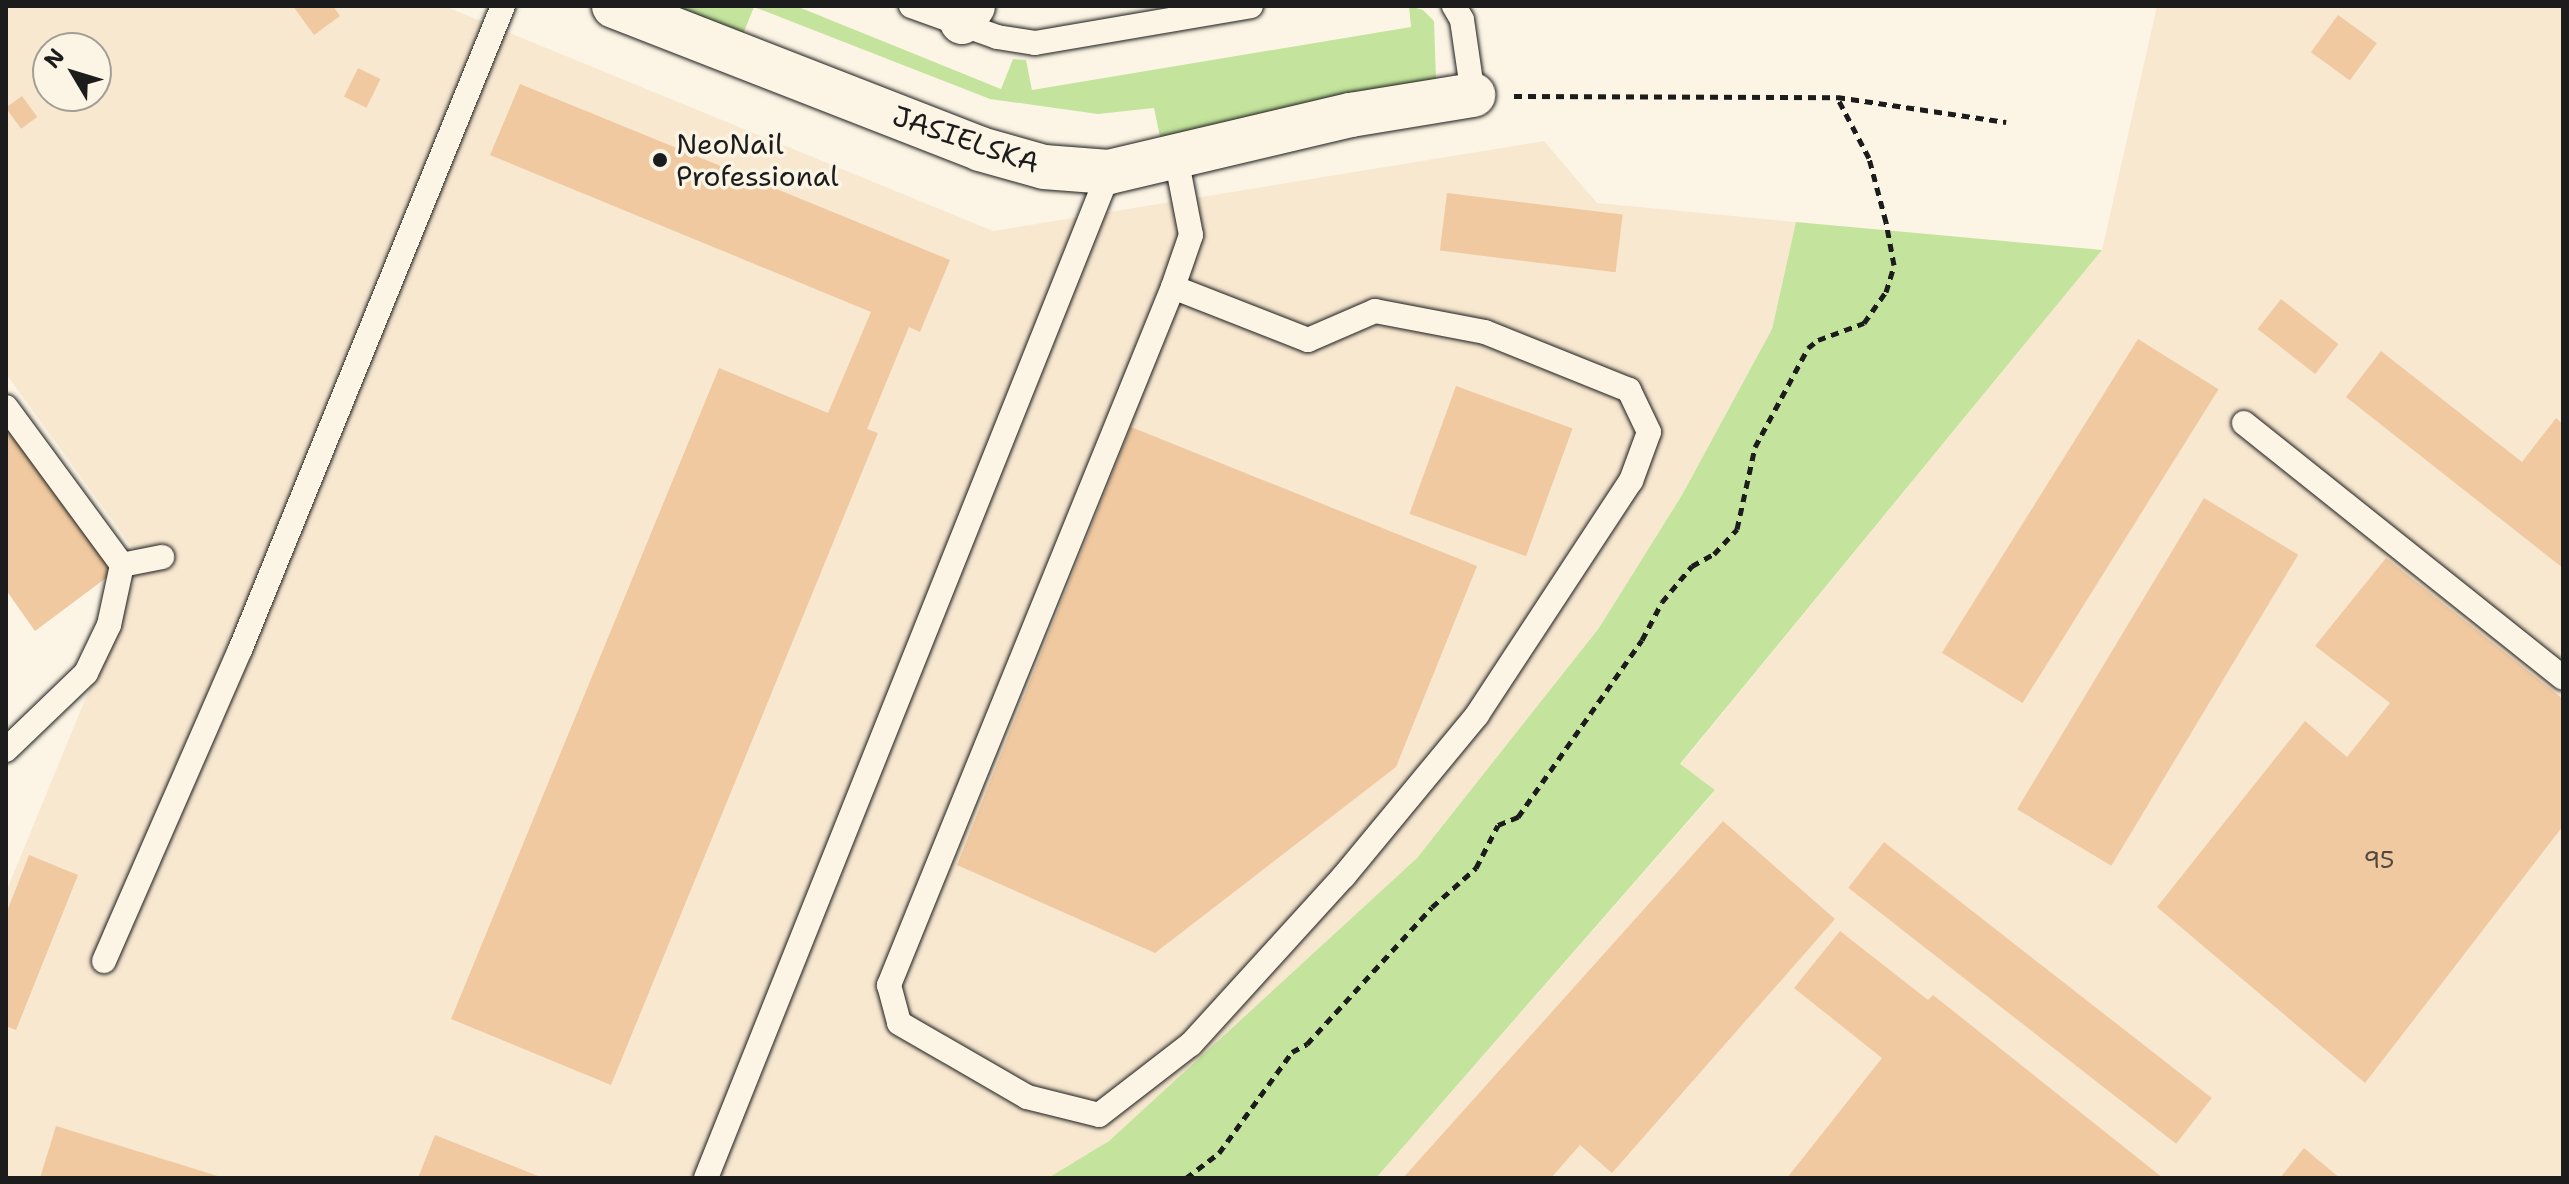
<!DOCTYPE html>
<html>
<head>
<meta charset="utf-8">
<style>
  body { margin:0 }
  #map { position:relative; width:2569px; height:1184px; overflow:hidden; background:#fcf5e5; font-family:"Shantell Sans",sans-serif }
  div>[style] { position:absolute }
  .built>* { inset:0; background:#f8e8d0 }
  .green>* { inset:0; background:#c4e49d }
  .building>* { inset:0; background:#f0c9a0; transform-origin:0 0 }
  .path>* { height:5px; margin-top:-2.5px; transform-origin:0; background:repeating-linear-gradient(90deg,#1c1c1c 0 8px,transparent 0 14px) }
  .roads { filter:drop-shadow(0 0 2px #1c1c1c) drop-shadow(0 0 2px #1c1c1c) }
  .service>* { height:24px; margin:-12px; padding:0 12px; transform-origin:12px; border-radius:12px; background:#fcf5e5 }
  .minor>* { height:44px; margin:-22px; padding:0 22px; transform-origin:22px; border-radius:22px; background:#fcf5e5 }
  .dots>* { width:22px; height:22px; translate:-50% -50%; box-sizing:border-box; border:4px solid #fcf5e5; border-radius:50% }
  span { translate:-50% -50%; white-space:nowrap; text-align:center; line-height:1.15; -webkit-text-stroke:7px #fcf5e5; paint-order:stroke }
  .number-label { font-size:24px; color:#51473d }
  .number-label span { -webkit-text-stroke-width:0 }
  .street-label { font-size:28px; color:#1c1c1c }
  .poi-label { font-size:28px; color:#1c1c1c }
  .left { translate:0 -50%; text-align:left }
  .frame { position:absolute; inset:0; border:8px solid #1c1c1c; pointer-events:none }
  .north { position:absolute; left:32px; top:32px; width:80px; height:80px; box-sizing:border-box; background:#fcf5e5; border:2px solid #a29e95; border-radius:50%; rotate:308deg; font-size:22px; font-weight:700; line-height:32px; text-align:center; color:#1c1c1c }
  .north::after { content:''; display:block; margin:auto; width:28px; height:36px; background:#1c1c1c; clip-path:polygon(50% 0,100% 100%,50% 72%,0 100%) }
</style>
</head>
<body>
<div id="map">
  <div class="built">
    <i style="clip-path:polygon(evenodd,6px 6px,444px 6px,993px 231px,1544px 141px,1597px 203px,1796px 222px,1772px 329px,1682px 495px,1599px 628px,1417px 858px,1109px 1141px,1048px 1178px,6px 1178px,6px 892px,142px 561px,6px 374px,6px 6px,48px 48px,96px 48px,96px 96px,48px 96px,48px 48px)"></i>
    <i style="clip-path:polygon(2157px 6px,2563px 6px,2563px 1178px,1376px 1178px,1715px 791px,1680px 765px,2102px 250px)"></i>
  </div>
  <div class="green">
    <i style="clip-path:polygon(662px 6px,796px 6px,1001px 89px,1013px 59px,1026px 60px,1032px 90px,1411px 27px,1409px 6px,1423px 10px,1434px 21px,1436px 79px,1160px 137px,1154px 108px,1098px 114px,990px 99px,754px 7px,741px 39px)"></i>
    <i style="clip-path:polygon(1796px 222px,2102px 250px,1680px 764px,1715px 790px,1376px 1178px,1048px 1178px,1109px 1141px,1417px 858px,1599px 628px,1682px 495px,1772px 329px)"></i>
  </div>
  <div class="building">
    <i style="clip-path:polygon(293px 6px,333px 6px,340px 16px,314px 35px)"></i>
    <i style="left:2338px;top:15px;width:48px;height:46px;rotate:36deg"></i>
    <i style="left:358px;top:68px;width:25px;height:32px;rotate:26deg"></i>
    <i style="clip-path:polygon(520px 84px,950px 260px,920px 332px,909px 327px,867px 429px,878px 433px,611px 1085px,451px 1019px,719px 368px,828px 413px,871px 312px,490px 155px)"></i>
    <i style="left:22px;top:96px;width:26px;height:20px;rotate:54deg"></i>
    <i style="left:1447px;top:193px;width:177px;height:58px;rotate:7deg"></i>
    <i style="left:2281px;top:299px;width:73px;height:38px;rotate:38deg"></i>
    <i style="left:2138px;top:339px;width:95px;height:370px;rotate:32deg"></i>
    <i style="clip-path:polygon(2381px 351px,2522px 462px,2556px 418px,2563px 424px,2563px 568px,2346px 397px)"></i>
    <i style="left:1456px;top:386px;width:124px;height:136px;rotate:20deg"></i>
    <i style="clip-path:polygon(6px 424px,114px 572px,35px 631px,6px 590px)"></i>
    <i style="clip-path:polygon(1131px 427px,1477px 566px,1396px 767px,1155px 953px,957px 865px)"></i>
    <i style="left:2204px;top:498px;width:110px;height:363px;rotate:31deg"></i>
    <i style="clip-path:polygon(2386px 558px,2563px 699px,2563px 826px,2365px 1083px,2157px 907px,2305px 721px,2347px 757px,2390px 703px,2315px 646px)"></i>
    <i style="clip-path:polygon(1723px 821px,1835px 919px,1612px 1173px,1580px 1145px,1551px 1178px,1403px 1178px)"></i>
    <i style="left:1884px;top:842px;width:416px;height:58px;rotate:38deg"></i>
    <i style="clip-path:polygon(29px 855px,78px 875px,16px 1030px,6px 1026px,6px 914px)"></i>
    <i style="clip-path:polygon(1840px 931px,1928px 1000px,1933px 995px,2163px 1178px,1787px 1178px,1882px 1058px,1794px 988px)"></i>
    <i style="clip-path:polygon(56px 1126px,221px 1177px,221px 1178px,40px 1178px)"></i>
    <i style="clip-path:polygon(435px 1135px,543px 1178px,418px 1178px)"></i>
    <i style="clip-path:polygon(2304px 1148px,2335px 1174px,2340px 1178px,2280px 1178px)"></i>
  </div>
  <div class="path">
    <i style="left:1514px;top:96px;width:323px;rotate:0.2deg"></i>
    <i style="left:1837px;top:97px;width:171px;rotate:8.4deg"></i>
    <i style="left:1186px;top:1178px;width:41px;rotate:-37.1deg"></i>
    <i style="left:1219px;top:1153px;width:125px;rotate:-54.1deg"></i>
    <i style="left:1292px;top:1052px;width:17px;rotate:-28deg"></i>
    <i style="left:1307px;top:1044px;width:185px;rotate:-47.6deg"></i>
    <i style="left:1432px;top:907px;width:59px;rotate:-41.6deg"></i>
    <i style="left:1476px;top:868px;width:48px;rotate:-62.9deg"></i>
    <i style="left:1498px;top:825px;width:22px;rotate:-22deg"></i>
    <i style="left:1518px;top:817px;width:216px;rotate:-55deg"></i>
    <i style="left:1642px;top:640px;width:43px;rotate:-62.2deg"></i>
    <i style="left:1662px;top:602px;width:47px;rotate:-50.2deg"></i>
    <i style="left:1692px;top:566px;width:25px;rotate:-29deg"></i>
    <i style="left:1714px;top:554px;width:34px;rotate:-47deg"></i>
    <i style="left:1737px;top:529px;width:84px;rotate:-77.6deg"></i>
    <i style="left:1755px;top:447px;width:112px;rotate:-61.8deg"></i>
    <i style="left:1808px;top:348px;width:13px;rotate:-39deg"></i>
    <i style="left:1818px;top:340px;width:49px;rotate:-20.3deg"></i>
    <i style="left:1864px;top:323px;width:38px;rotate:-55deg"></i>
    <i style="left:1886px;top:292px;width:28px;rotate:-73deg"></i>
    <i style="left:1894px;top:265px;width:44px;rotate:-100.5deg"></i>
    <i style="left:1886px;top:222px;width:66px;rotate:-104.9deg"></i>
    <i style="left:1869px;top:158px;width:69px;rotate:-117.7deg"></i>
  </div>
  <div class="roads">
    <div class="service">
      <i style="left:911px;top:6px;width:91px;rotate:19.8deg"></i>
      <i style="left:997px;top:37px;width:38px;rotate:9deg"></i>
      <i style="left:1035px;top:43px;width:219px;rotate:-9.7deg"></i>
      <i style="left:1454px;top:6px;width:16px;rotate:60deg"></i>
      <i style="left:1462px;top:20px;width:76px;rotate:81.7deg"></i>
      <i style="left:1173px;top:287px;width:754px;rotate:112.14deg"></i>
      <i style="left:889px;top:985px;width:39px;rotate:75deg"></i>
      <i style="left:899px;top:1023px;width:148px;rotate:30deg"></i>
      <i style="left:1027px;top:1097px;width:74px;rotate:14deg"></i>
      <i style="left:1099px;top:1115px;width:116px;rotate:-37.7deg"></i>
      <i style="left:1191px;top:1044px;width:227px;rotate:-47.7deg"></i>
      <i style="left:1344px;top:876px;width:209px;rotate:-50.4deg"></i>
      <i style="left:1477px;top:715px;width:280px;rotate:-56.7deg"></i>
      <i style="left:1631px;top:481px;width:52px;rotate:-69.8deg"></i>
      <i style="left:1649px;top:432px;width:47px;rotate:-115.5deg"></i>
      <i style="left:1629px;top:390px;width:155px;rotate:-158.1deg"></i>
      <i style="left:1485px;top:332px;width:112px;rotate:-169.2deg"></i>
      <i style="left:1375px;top:311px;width:73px;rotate:156.6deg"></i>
      <i style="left:1308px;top:340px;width:145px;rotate:-158.6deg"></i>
      <i style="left:1173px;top:287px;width:55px;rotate:-70.9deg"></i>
      <i style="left:1191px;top:235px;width:79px;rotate:-100.9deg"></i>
      <i style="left:6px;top:407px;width:196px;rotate:53.7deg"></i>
      <i style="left:122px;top:565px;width:61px;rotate:102.2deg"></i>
      <i style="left:109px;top:625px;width:53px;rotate:115.6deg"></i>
      <i style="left:86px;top:673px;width:111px;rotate:136.1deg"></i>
      <i style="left:2244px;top:423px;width:408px;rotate:38.6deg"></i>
      <i style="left:122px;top:565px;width:41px;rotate:-11.3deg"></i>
      <i style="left:104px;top:961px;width:339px;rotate:-66.4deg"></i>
      <i style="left:240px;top:650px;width:696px;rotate:-67.79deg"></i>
      <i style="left:706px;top:1178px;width:1084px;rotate:-68.17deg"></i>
    </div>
    <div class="minor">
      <i style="left:614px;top:6px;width:393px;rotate:21.3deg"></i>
      <i style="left:980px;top:149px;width:66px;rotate:15.7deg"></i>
      <i style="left:1044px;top:167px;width:65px;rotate:4.4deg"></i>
      <i style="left:1109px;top:172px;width:249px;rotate:-13.3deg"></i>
      <i style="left:1351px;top:115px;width:124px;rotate:-9.3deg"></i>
      <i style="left:962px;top:22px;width:19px;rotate:-55deg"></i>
    </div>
  </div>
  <div class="dots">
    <i style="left:660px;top:160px;background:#1c1c1c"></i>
  </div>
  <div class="number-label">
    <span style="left:2379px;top:861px">95</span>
  </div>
  <div class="street-label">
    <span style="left:966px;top:139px;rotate:19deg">JASIELSKA</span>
  </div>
  <div class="poi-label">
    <span class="left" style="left:676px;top:160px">NeoNail<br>Professional</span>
  </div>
  <div class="frame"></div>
  <div class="north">N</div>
</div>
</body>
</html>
